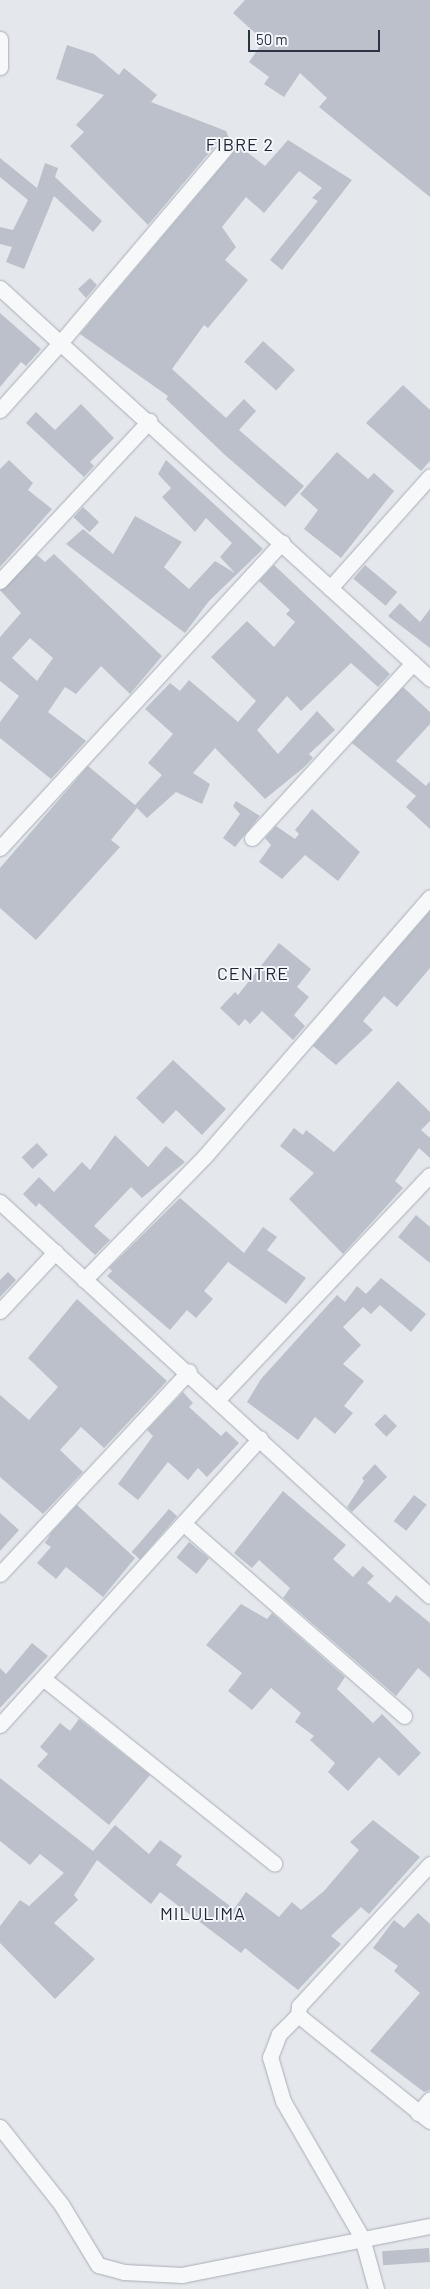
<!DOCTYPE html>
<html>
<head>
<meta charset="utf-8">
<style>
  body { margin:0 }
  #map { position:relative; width:430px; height:2289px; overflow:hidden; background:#e4e7ec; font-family:Barlow,sans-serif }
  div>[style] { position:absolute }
  .building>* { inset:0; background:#bbc0ca; transform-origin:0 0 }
  .roads { filter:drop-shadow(0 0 1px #a9aeb7) drop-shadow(0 0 1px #a9aeb7) }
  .minor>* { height:15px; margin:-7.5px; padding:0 7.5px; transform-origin:7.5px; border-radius:7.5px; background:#f7f8fa }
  span { translate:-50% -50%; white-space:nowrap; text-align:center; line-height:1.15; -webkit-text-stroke:4px #f4f6f9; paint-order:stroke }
  .quarter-label { font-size:18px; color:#1d2536; letter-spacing:1px }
  .scale { position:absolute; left:248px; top:30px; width:132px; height:22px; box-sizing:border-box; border:2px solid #2b3445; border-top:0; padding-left:6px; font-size:15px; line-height:18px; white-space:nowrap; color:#2b3445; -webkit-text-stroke:4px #f4f6f9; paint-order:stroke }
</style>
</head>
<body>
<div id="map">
  <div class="building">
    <i style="clip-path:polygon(245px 0,430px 0,430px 197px,319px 107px,327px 98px,300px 73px,284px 97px,264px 84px,269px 77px,249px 62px,264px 41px,233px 13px)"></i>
    <i style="clip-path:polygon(67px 45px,94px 54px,119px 75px,124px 68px,157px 95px,151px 102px,226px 131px,229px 138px,219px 141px,148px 225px,70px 146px,84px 132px,76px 125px,104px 95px,56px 79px)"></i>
    <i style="clip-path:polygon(288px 140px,352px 180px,282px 270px,270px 260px,318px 201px,312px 198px,322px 188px,299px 171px,264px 213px,246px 197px,222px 227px,236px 247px,225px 260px,248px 280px,208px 328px,204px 325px,172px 369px,226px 418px,244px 399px,256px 411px,239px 430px,304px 486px,285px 507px,225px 455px,166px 399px,168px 396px,80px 334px,233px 153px,234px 142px,265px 166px)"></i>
    <i style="clip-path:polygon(0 158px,37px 188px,45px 163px,58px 168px,55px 177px,102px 221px,93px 232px,54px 196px,24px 269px,6px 262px,12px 247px,0 244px,0 227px,13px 230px,28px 200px,0 177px)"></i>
    <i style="clip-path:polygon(90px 278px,97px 285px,86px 298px,78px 289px)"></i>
    <i style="clip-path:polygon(0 313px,41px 349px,26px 366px,21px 362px,0 387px)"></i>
    <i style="left:263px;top:341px;width:43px;height:28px;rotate:42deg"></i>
    <i style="clip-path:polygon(403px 385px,430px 410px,430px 461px,421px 471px,366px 423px)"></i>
    <i style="clip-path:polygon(81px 404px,114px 438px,90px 462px,94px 466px,84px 477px,26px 423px,36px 412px,55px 430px)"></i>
    <i style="clip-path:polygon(337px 452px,368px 479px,374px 473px,394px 491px,341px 558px,304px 529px,318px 510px,300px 494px)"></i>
    <i style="clip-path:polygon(9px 460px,33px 483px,28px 490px,52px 509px,0 567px,0 469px)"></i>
    <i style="clip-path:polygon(166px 460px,263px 549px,209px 601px,185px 633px,66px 544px,83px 529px,113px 554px,135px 516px,182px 542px,164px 567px,189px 589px,215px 561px,235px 573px,220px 557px,232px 543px,206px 518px,195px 532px,162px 497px,171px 488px,158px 474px)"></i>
    <i style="left:83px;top:507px;width:22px;height:14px;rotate:43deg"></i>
    <i style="clip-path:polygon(evenodd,54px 554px,162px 656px,130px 694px,101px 666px,76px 694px,65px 687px,48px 712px,86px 741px,51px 779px,0 738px,0 722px,19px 696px,0 681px,0 637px,21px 613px,0 590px,37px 555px,45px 562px,54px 554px,30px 638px,53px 658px,37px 681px,12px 658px,30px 638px)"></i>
    <i style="clip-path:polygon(274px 565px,390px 674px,378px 687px,351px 663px,301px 711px,287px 696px,257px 730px,278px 754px,317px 711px,335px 730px,309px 754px,313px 758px,302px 769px,265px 799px,215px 748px,193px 773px,210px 784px,202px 804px,176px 792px,147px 818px,137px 808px,111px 840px,120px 847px,36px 940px,0 908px,0 868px,88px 766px,135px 805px,162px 775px,148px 763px,173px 734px,145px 709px,170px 683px,180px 691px,189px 680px,238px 722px,256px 701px,211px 657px,247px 621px,274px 647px,295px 622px,286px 614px,290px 610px,259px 581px)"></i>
    <i style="left:365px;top:565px;width:42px;height:18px;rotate:40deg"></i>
    <i style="clip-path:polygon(400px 603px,420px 622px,430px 609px,430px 648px,388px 616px)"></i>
    <i style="clip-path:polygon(403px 687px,430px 712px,430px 724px,396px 761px,426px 786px,430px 781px,430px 829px,406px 807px,416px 796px,352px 743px)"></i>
    <i style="clip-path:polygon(236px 801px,260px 816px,235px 847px,223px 838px,240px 814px,233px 806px)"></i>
    <i style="clip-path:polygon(312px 809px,360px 852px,338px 881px,305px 855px,282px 879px,259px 862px,271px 845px,265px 838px,276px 826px,295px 839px,299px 834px,295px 830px)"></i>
    <i style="clip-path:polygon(430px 911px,430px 968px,397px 1007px,384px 996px,363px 1021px,373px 1030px,336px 1065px,313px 1046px)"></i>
    <i style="clip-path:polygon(279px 943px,311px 969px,297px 987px,309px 997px,294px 1015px,305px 1026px,293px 1040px,262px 1011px,250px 1024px,245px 1019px,239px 1026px,220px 1008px,235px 992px,238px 995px)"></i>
    <i style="clip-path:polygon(173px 1060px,226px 1109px,202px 1135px,176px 1110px,163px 1124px,136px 1098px)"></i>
    <i style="clip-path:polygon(398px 1081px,430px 1112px,430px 1121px,421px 1130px,430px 1138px,430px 1158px,419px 1148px,395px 1181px,403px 1188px,343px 1254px,289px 1199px,314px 1173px,280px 1146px,294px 1128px,303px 1135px,306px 1130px,334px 1152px)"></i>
    <i style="clip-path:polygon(115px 1135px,148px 1167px,166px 1146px,185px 1162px,142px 1198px,131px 1187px,94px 1226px,110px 1240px,95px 1255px,39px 1203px,36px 1207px,23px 1194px,39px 1177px,54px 1192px,82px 1162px,90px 1170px)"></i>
    <i style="left:37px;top:1143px;width:16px;height:21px;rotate:47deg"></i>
    <i style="clip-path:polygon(180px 1198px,244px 1253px,263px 1227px,277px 1237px,267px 1250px,306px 1278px,286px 1304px,228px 1262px,204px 1291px,213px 1299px,196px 1318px,187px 1310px,170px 1330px,107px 1276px,112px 1271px,109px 1268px)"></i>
    <i style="clip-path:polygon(416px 1215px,430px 1227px,430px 1263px,398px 1237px)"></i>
    <i style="clip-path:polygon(8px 1272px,16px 1280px,0 1297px,0 1280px)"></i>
    <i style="clip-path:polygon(381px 1278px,426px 1314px,411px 1332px,380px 1305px,371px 1314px,363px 1307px,343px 1327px,361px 1345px,343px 1364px,364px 1381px,344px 1406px,353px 1413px,335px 1434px,315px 1417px,298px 1440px,247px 1402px,261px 1379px,337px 1295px,345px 1302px,357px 1286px,366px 1294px)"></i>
    <i style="clip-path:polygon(77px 1299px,167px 1381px,104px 1448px,81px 1427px,60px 1450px,83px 1472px,43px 1514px,0 1477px,0 1395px,29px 1420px,58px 1387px,28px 1358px)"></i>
    <i style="clip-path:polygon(183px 1392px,193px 1403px,189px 1407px,221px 1436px,226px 1431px,239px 1443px,207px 1477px,198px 1468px,188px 1480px,168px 1462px,138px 1500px,118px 1484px,153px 1436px,147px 1430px)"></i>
    <i style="left:385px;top:1414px;width:17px;height:15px;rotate:45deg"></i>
    <i style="clip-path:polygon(375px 1464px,387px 1477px,352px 1512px,347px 1507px,364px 1481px,362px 1478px)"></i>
    <i style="clip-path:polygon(283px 1491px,346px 1545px,333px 1559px,353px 1577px,363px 1566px,374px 1576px,367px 1583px,390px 1603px,396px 1595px,430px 1623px,430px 1678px,418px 1668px,396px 1696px,283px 1598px,290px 1588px,259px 1560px,252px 1568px,234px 1553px)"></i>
    <i style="left:414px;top:1495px;width:16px;height:33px;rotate:38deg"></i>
    <i style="clip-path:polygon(77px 1505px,135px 1558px,103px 1597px,66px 1567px,56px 1579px,37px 1563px,51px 1547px,45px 1543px,51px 1533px)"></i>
    <i style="left:169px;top:1509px;width:11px;height:57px;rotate:41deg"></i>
    <i style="clip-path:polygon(0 1513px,19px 1530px,0 1551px)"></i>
    <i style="left:189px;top:1542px;width:26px;height:20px;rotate:39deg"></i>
    <i style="clip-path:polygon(241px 1604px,267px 1619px,272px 1613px,345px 1677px,337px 1689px,373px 1723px,382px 1714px,421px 1753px,399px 1776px,379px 1757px,348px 1791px,328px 1772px,335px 1763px,310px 1740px,314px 1736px,295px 1722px,301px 1713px,271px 1688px,252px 1710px,228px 1691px,242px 1673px,206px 1645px)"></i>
    <i style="clip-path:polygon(32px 1643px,48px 1656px,0 1708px,0 1668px,6px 1674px)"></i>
    <i style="clip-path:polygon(79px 1719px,150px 1775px,109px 1825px,37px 1766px,48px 1754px,40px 1747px,60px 1723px,70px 1731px)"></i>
    <i style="clip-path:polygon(0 1778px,93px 1851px,115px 1825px,149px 1854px,160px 1840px,182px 1856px,176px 1865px,234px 1909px,246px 1892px,279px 1917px,292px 1902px,301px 1910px,324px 1891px,359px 1850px,350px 1842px,373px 1820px,420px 1857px,369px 1914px,361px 1907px,331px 1936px,341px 1944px,298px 1990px,245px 1948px,241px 1953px,160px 1892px,151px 1904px,97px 1860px,74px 1895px,78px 1900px,54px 1923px,95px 1959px,55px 1999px,0 1943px,0 1926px,20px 1900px,29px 1906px,64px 1873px,40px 1854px,30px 1865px,0 1841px)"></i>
    <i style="clip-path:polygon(418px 1913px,430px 1924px,430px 2090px,424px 2092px,370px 2051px,420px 1993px,394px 1971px,398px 1966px,373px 1948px,394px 1920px,404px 1928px)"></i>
    <i style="left:429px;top:2248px;width:14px;height:47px;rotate:86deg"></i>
  </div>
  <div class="roads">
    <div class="minor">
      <i style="left:0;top:39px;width:28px;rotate:90deg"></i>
      <i style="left:0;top:288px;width:81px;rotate:42.5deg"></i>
      <i style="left:60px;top:343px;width:257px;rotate:-49.7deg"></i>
      <i style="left:0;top:410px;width:90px;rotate:-48.2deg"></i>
      <i style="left:60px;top:343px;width:500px;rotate:42.2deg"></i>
      <i style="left:0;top:581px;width:219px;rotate:-47deg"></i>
      <i style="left:330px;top:588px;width:150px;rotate:-48.2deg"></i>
      <i style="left:252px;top:838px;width:238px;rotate:-47.4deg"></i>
      <i style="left:0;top:848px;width:416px;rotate:-47.3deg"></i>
      <i style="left:0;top:1202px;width:583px;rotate:42.5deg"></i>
      <i style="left:84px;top:1280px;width:173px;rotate:-45.7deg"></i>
      <i style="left:205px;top:1156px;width:343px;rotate:-49deg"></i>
      <i style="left:0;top:1311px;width:81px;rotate:-47deg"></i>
      <i style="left:218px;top:1399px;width:308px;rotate:-46.6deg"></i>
      <i style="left:184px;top:1524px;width:292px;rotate:41.1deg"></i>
      <i style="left:0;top:1574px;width:277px;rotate:-47deg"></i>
      <i style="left:44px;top:1679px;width:295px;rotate:38.7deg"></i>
      <i style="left:0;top:1725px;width:387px;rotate:-47.8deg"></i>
      <i style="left:430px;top:1864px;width:193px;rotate:132.7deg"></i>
      <i style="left:299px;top:2006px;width:9px;rotate:96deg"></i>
      <i style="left:298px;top:2015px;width:169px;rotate:38.8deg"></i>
      <i style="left:298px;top:2015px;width:27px;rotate:135deg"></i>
      <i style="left:279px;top:2034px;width:25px;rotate:111deg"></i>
      <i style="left:270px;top:2057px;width:46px;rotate:73.5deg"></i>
      <i style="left:283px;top:2101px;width:158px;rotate:60deg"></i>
      <i style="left:362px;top:2238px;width:53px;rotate:74.6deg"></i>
      <i style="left:418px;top:2113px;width:18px;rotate:-49deg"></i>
      <i style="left:0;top:2127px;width:98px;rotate:51.6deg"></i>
      <i style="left:61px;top:2204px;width:71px;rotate:58.8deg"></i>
      <i style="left:98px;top:2265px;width:27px;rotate:15deg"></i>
      <i style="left:124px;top:2272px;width:58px;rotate:3deg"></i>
      <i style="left:182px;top:2275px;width:253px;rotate:-11.2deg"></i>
    </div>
  </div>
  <div class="quarter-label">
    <span style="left:240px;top:144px">FIBRE 2</span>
    <span style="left:253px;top:973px">CENTRE</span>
    <span style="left:203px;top:1913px">MILULIMA</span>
  </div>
  <div class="scale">50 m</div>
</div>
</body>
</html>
